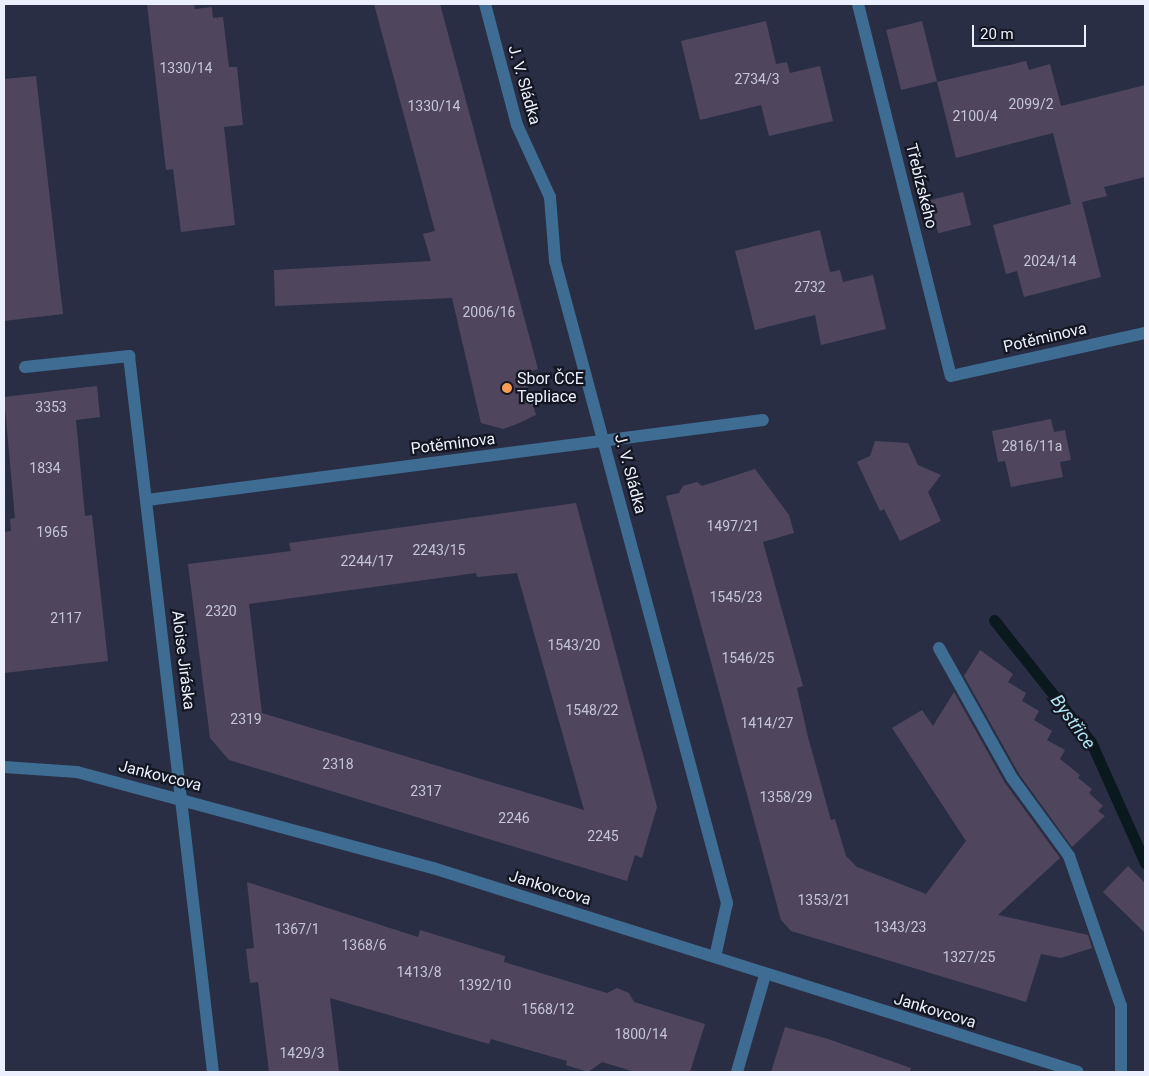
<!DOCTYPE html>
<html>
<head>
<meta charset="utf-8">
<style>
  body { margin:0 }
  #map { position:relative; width:1149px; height:1076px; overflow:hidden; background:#292e44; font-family:Roboto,sans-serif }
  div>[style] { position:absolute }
  .stream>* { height:11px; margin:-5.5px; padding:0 5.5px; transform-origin:5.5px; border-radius:5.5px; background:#09191d }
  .building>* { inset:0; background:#4f465e; transform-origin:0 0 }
  .lane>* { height:12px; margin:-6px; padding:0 6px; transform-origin:6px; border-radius:6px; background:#3e6c92 }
  .street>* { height:12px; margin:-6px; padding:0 6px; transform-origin:6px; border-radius:6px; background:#3e6c92 }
  .dots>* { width:14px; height:14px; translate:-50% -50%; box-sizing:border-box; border:2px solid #141721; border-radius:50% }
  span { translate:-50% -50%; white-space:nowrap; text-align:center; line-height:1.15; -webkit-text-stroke:4.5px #141721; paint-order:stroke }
  .number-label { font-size:14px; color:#c4c5d6 }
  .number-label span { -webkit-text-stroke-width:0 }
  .street-label { font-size:16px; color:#ebeffe }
  .poi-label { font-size:16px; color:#ebeffe }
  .left { translate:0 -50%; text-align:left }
  .water-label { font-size:18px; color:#b0e5f3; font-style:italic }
  .frame { position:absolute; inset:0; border:5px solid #ebeffe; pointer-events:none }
  .scale { position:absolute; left:972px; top:25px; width:114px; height:22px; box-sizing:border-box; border:2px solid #ebeffe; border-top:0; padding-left:6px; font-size:15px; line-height:18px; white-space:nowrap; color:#ebeffe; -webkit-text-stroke:4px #141721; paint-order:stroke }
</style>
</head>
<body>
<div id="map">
  <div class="stream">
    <i style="left:994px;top:620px;width:156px;rotate:51.5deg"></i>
    <i style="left:1091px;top:742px;width:133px;rotate:65.9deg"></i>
  </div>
  <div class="building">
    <i style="clip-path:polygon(147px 4px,194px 4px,195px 9px,212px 7px,213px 18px,223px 17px,229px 67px,237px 67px,243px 125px,224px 127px,235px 225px,181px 232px,173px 169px,166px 170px)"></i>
    <i style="clip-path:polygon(374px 4px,440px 4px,538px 369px,524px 373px,536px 415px,517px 424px,503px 429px,481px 423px,452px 298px,275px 306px,274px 270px,431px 261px,423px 234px,435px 231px)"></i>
    <i style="clip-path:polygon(766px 21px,776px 64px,787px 62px,790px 73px,820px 66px,833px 121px,769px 136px,761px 105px,700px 120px,681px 41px)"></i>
    <i style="left:922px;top:21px;width:62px;height:37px;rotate:76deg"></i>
    <i style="clip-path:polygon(1026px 61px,1029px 70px,1050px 64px,1061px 106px,1145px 85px,1145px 177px,1104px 187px,1107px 196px,1082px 202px,1101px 277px,1024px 297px,1017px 271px,1006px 274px,993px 225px,1071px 204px,1053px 133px,956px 158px,937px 82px)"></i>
    <i style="clip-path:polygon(36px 76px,63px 314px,4px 321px,4px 79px)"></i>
    <i style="left:963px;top:192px;width:34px;height:34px;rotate:76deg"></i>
    <i style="clip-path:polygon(820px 230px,830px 272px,840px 270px,843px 282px,873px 275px,886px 329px,821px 345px,815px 315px,755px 330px,735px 251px)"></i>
    <i style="clip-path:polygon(97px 386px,100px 417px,76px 420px,85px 516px,92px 515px,108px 661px,4px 673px,4px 532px,11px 531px,10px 519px,15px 518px,4px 397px)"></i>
    <i style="clip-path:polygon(1051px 419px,1054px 432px,1065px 430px,1071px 460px,1060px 462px,1063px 477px,1011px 487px,1005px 461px,998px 462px,992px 431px)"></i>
    <i style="clip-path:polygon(875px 441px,908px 443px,918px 465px,941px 475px,928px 492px,941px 521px,900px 541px,884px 509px,880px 511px,857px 462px,870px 456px)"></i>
    <i style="clip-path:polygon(755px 469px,789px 515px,794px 533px,763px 542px,803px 686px,797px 688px,808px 737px,831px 820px,835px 819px,846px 856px,857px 867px,926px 894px,966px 841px,892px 728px,922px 710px,933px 726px,954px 692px,1005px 783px,1060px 858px,998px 915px,1088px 935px,1092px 948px,1061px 958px,1041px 954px,1026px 1002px,791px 931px,781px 920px,666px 496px,679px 493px,683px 486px,697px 482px,702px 486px)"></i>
    <i style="clip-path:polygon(evenodd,576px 503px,657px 807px,642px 858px,635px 855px,627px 881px,229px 760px,210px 738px,188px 564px,291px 551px,289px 543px,576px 503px,476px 573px,477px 577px,517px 573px,584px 810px,262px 713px,249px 604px,476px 573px)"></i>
    <i style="clip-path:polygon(980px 650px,1013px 674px,1008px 682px,1026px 693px,1022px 701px,1039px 711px,1034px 720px,1052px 731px,1047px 740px,1065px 750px,1060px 759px,1080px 775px,1078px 778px,1092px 789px,1089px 793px,1103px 806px,1098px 811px,1105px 816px,1072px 847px,1019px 774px,964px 676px)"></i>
    <i style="clip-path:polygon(1128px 866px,1145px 883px,1145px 933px,1103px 892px)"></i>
    <i style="clip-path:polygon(247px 882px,418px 937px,420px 930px,505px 956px,504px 962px,607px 993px,617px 988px,629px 993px,634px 1002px,705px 1024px,690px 1072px,635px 1072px,602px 1062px,588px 1072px,566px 1065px,567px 1061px,491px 1039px,489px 1044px,330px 998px,339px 1071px,269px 1072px,258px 982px,250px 983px,246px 949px,254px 948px)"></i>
    <i style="clip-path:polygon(785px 1027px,828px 1039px,911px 1068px,910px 1072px,771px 1072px)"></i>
  </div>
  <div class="lane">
    <i style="left:939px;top:648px;width:149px;rotate:60.7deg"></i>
    <i style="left:1012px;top:778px;width:97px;rotate:53.8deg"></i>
    <i style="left:1069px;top:856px;width:159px;rotate:70.9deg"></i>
    <i style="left:1121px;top:1006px;width:66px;rotate:90deg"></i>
  </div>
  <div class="street">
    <i style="left:485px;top:4px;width:125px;rotate:75.2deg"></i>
    <i style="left:517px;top:125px;width:79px;rotate:65.4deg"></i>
    <i style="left:550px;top:197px;width:64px;rotate:85.5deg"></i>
    <i style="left:555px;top:261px;width:665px;rotate:75deg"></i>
    <i style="left:727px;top:903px;width:55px;rotate:102.5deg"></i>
    <i style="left:858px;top:4px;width:383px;rotate:76deg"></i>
    <i style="left:951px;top:376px;width:199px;rotate:-12.5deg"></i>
    <i style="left:25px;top:367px;width:105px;rotate:-6deg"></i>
    <i style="left:129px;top:356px;width:721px;rotate:83.31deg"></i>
    <i style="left:147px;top:500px;width:621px;rotate:-7.4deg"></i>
    <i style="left:4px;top:767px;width:73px;rotate:3.9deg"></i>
    <i style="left:77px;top:772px;width:369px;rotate:15.1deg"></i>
    <i style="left:433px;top:868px;width:676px;rotate:17.55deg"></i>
    <i style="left:737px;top:1072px;width:101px;rotate:-73.9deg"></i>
  </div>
  <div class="dots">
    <i style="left:507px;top:388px;background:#fd9c56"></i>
  </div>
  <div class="number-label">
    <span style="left:186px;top:68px">1330/14</span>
    <span style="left:757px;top:79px">2734/3</span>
    <span style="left:1031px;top:104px">2099/2</span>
    <span style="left:434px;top:106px">1330/14</span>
    <span style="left:975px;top:116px">2100/4</span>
    <span style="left:1050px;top:261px">2024/14</span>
    <span style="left:810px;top:287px">2732</span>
    <span style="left:489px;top:312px">2006/16</span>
    <span style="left:51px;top:407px">3353</span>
    <span style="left:1032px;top:446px">2816/11a</span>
    <span style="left:45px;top:468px">1834</span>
    <span style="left:733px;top:526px">1497/21</span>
    <span style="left:52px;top:532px">1965</span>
    <span style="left:439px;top:550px">2243/15</span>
    <span style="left:367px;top:561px">2244/17</span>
    <span style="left:736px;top:597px">1545/23</span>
    <span style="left:221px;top:611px">2320</span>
    <span style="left:66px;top:618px">2117</span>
    <span style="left:574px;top:645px">1543/20</span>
    <span style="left:748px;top:658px">1546/25</span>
    <span style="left:592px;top:710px">1548/22</span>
    <span style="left:246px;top:719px">2319</span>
    <span style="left:767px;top:723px">1414/27</span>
    <span style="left:338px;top:764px">2318</span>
    <span style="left:426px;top:791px">2317</span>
    <span style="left:786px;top:797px">1358/29</span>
    <span style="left:514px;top:818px">2246</span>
    <span style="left:603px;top:836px">2245</span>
    <span style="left:824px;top:900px">1353/21</span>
    <span style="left:900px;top:927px">1343/23</span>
    <span style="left:297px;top:929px">1367/1</span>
    <span style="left:364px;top:945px">1368/6</span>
    <span style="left:969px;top:957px">1327/25</span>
    <span style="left:419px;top:972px">1413/8</span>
    <span style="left:485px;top:985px">1392/10</span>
    <span style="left:548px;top:1009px">1568/12</span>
    <span style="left:641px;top:1034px">1800/14</span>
    <span style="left:302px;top:1053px">1429/3</span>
  </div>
  <div class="street-label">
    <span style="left:524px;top:85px;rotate:74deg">J. V. Sládka</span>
    <span style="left:921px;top:186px;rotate:76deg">Třebízského</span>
    <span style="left:1045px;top:338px;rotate:-13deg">Potěminova</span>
    <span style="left:453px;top:444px;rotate:-7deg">Potěminova</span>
    <span style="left:630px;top:474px;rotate:75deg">J. V. Sládka</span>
    <span style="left:183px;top:660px;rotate:83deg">Aloise Jiráska</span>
    <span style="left:160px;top:776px;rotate:14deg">Jankovcova</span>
    <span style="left:550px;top:888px;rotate:17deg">Jankovcova</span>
    <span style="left:935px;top:1011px;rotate:17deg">Jankovcova</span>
  </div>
  <div class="poi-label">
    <span class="left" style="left:517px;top:388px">Sbor ČCE<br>Tepliace</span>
  </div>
  <div class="water-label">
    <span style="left:1073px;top:722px;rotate:54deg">Bystřice</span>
  </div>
  <div class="frame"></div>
  <div class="scale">20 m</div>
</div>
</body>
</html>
